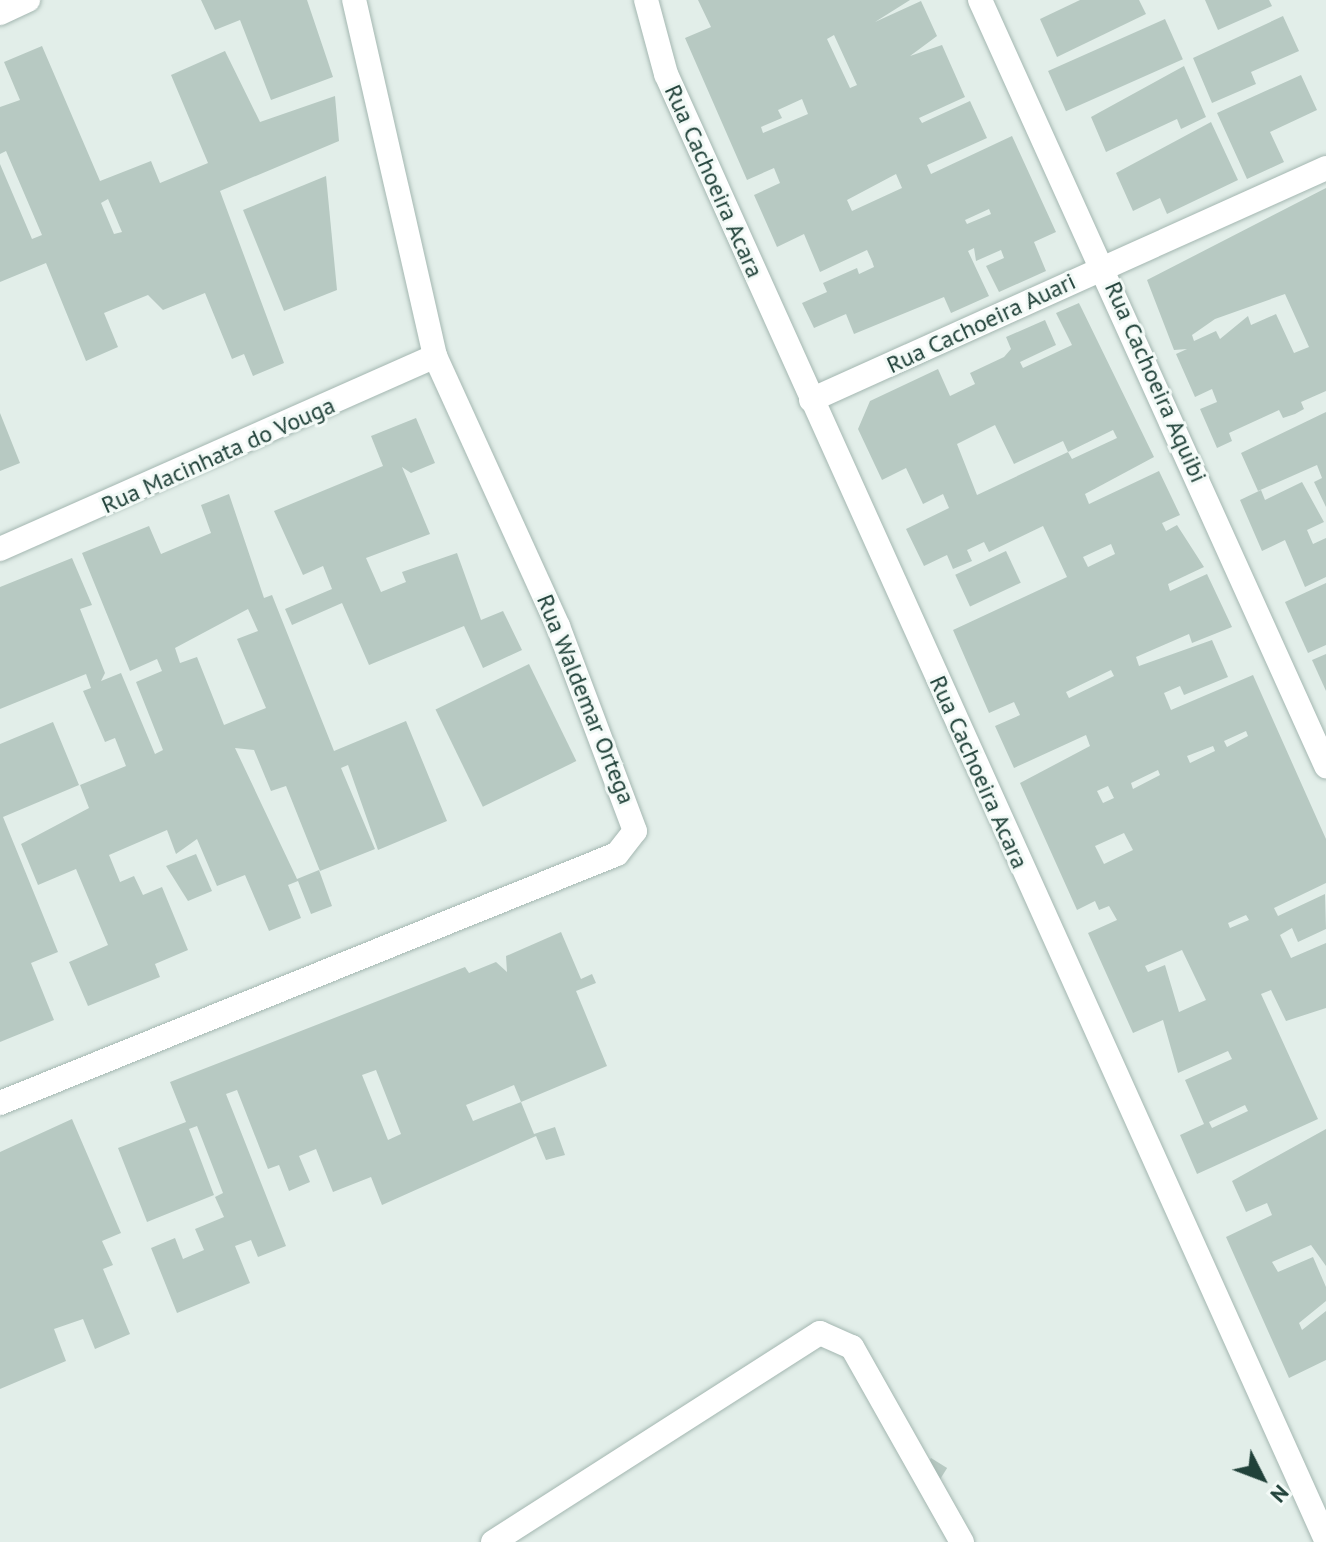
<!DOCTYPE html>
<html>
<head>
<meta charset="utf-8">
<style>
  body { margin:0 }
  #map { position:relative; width:1326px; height:1542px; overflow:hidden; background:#e2eee9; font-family:"PT Sans",sans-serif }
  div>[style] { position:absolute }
  .building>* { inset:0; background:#b7c9c2; transform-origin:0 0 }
  .roads { filter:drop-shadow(0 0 2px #a4b7b1) drop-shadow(0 0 2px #a4b7b1) }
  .street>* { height:24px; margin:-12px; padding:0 12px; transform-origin:12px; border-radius:12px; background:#fff }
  span { translate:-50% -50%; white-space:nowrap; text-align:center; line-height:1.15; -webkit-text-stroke:6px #f3faf7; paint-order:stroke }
  .street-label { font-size:24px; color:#204139 }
  .north { position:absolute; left:1222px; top:1438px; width:80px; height:80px; -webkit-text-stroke:6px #f3faf7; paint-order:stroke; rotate:132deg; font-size:22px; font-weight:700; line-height:32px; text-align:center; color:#204139 }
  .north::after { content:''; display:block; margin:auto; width:28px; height:36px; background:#204139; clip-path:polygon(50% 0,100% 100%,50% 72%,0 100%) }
</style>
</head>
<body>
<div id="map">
  <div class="building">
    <i style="clip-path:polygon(201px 0,307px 0,333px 77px,271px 100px,240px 20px,215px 30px)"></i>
    <i style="clip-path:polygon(evenodd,698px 0,910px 0,875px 22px,921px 1px,937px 36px,910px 56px,942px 45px,965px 97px,919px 118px,922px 123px,970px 101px,987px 138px,927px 165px,931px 174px,1012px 136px,1056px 232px,1034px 242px,1046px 271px,999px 292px,986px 266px,1004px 258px,1001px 250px,976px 261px,974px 248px,968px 251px,989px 296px,951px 313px,944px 297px,854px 334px,846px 314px,814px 328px,802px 303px,827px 292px,823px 283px,857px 268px,859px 274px,874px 267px,872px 261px,867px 250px,820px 272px,804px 234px,777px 247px,754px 195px,780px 183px,774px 168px,747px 180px,685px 38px,711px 27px,698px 0,834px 35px,857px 85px,850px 88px,827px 39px,834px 35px,698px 0,802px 99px,808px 114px,763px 133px,761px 127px,782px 118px,778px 110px,802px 99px,698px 0,896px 174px,902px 188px,852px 211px,847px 200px,896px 174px,698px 0,989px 209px,991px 214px,967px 224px,965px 220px,989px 209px)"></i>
    <i style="clip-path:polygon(1080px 0,1139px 0,1146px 14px,1057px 57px,1040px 19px)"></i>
    <i style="clip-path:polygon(1205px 0,1269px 0,1272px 6px,1218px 30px)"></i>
    <i style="clip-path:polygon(1283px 16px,1299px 51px,1251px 72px,1256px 84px,1212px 103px,1193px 58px)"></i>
    <i style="left:1165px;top:19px;width:44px;height:128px;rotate:66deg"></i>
    <i style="clip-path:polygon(evenodd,42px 46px,100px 181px,151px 161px,160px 183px,208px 163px,171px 75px,225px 51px,260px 122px,335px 96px,339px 141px,220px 191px,284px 363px,253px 376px,244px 354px,232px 359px,205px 293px,163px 310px,148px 295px,104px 313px,118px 347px,86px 361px,46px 263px,0 282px,0 164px,32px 239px,42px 235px,6px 151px,0 154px,0 107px,20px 100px,4px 62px,42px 46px,108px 199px,122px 232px,114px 234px,101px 203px,108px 199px)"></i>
    <i style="clip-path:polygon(1184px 66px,1206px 117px,1181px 129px,1177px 119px,1106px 152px,1091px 117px)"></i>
    <i style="clip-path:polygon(1301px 75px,1317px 110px,1270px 132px,1284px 162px,1247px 179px,1217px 113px)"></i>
    <i style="clip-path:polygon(1211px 122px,1238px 180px,1167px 214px,1160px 198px,1133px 211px,1116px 173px)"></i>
    <i style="clip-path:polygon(326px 176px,337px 290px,284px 311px,243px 210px)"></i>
    <i style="clip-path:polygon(evenodd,1326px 188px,1326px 391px,1301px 402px,1304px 409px,1295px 414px,1283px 418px,1279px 410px,1229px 433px,1232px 441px,1217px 448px,1200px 409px,1217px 402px,1212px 389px,1195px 397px,1176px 354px,1187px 349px,1174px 350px,1147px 280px,1326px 188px,1285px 294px,1309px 347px,1294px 353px,1276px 314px,1251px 325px,1248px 316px,1220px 339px,1216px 331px,1194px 341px,1192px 335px,1215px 319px,1285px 294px)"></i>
    <i style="clip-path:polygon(evenodd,1079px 303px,1154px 457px,1085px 494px,1089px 504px,1159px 471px,1180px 515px,1162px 523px,1166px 531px,1177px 525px,1204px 567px,1168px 584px,1170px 591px,1207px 574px,1232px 627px,1192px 643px,1189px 634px,1136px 657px,1139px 666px,1212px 640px,1228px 677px,1184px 695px,1180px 686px,1164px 693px,1171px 710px,1253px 675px,1326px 839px,1326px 883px,1274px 908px,1278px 916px,1325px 894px,1326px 929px,1298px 942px,1292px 928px,1280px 935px,1291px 958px,1326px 943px,1326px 1008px,1286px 1021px,1271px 990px,1261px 994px,1318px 1119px,1197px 1174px,1180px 1135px,1204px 1124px,1185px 1080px,1232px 1059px,1228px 1051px,1178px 1073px,1163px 1020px,1133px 1033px,1088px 933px,1117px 920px,1109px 906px,1099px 910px,1095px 901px,1077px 910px,1020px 783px,1090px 746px,1086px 735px,1014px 768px,995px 726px,1020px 715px,1014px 702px,989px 713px,953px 630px,1067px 577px,1043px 526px,989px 552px,984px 542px,967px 550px,972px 561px,953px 569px,947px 555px,924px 566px,906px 529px,949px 508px,943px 494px,923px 504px,906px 468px,882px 480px,858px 429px,870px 401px,938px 369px,950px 396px,975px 384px,970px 373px,1004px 357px,1011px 349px,1006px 337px,1045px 320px,1056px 345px,1020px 362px,1023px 368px,1072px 345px,1056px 313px,1079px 303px,995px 425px,1014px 464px,1063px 441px,1068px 452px,1113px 430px,1117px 438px,1072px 459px,1068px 452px,977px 495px,957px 444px,995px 425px,1079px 303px,1111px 544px,1115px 554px,1088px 567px,1083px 557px,1111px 544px,1079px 303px,1111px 670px,1114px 676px,1069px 698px,1066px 692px,1111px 670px,1079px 303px,1246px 731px,1248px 736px,1227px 747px,1224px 741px,1246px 731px,1079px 303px,1213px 746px,1215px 751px,1190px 763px,1187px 756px,1213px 746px,1079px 303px,1158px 770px,1160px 775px,1133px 789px,1131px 783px,1158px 770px,1079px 303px,1108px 786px,1114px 798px,1103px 803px,1097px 791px,1108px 786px,1079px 303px,1124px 833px,1133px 850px,1104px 864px,1095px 846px,1124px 833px,1079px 303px,1246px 915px,1249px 920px,1230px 928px,1228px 923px,1246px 915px,1079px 303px,1182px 950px,1206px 1000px,1179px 1012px,1165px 965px,1148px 972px,1145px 966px,1182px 950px,1079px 303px,1245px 1105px,1248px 1111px,1212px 1128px,1209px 1122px,1245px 1105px)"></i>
    <i style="clip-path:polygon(1326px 412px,1326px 507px,1314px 482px,1322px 478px,1317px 465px,1258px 491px,1241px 453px)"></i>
    <i style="clip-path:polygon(0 413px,20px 463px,0 471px)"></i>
    <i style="clip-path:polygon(416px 418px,435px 463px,411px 473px,402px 467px,430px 534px,366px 558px,381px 592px,406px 582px,402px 572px,457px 553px,481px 620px,503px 611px,522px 650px,483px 668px,464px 626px,369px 665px,342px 603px,292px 625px,285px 609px,332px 589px,323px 566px,303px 575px,274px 511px,383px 466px,371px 436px)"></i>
    <i style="clip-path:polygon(1302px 482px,1324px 522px,1307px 530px,1313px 544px,1326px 538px,1326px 577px,1305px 587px,1285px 540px,1262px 551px,1240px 500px,1261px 490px,1265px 500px)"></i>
    <i style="clip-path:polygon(evenodd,229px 494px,264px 598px,272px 595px,334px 751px,406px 721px,447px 821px,378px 850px,348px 765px,341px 768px,375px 849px,320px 871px,286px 786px,271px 791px,254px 750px,235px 748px,297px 879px,319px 870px,332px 906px,311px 914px,298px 881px,288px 885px,301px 918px,269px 931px,245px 875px,217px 886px,197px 839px,176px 854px,167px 830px,109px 855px,120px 882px,134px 876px,143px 895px,162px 887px,188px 950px,155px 964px,160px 977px,88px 1006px,69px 962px,108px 945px,76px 869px,38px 885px,21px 844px,89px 808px,80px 785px,126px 766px,115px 738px,105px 742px,83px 691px,91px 688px,86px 674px,0 709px,0 587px,72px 558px,92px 605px,80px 609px,105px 673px,101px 681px,121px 673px,155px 754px,163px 750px,136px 682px,162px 671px,157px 659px,130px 671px,82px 553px,149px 526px,161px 554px,211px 533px,201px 505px,229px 494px,248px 609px,258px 631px,237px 639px,266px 708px,224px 725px,197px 657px,180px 663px,175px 648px,248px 609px)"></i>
    <i style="left:1006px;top:551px;width:35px;height:56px;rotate:65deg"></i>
    <i style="clip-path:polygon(1326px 583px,1326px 645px,1308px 653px,1285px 602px)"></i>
    <i style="clip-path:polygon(1326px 654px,1326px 691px,1312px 660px)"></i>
    <i style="left:529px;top:664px;width:108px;height:104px;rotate:64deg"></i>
    <i style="clip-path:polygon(53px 722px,79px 785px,3px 817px,58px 952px,31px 963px,54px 1020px,0 1042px,0 744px)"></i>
    <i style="clip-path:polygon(196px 854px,212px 891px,188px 901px,166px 866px)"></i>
    <i style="clip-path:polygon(evenodd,561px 932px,581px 979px,592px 974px,596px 983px,576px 991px,607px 1066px,521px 1102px,514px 1085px,466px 1105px,473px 1121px,521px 1102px,534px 1134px,555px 1127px,565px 1155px,546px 1160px,536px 1136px,382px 1205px,371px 1177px,333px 1192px,316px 1149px,299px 1156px,310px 1182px,289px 1191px,279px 1165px,268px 1169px,237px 1090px,226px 1094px,286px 1246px,258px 1257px,251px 1240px,235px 1246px,250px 1283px,177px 1313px,151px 1248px,175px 1238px,183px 1259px,204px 1250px,195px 1229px,224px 1217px,215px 1197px,223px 1193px,197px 1126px,189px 1129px,214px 1195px,147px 1222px,118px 1148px,186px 1122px,170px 1082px,465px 967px,469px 973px,496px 962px,507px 972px,506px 956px,561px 932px,376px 1070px,401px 1134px,388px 1140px,362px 1075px,376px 1070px)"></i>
    <i style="clip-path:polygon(72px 1119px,121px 1233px,102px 1241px,113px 1265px,103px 1269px,130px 1334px,95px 1349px,83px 1319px,54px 1329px,66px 1361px,0 1389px,0 1152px)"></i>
    <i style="clip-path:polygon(1326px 1129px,1326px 1266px,1311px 1245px,1272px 1262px,1278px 1272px,1313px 1257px,1326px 1287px,1326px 1301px,1299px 1323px,1302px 1330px,1326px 1311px,1326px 1360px,1289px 1378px,1226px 1237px,1272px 1215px,1267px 1203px,1246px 1212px,1232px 1181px)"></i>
    <i style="left:931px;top:1458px;width:19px;height:13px;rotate:32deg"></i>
  </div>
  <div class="roads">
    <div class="street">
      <i style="left:646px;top:0;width:77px;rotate:74.9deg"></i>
      <i style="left:666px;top:74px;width:1608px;rotate:65.76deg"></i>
      <i style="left:980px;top:0;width:841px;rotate:65.69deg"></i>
      <i style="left:0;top:13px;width:31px;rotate:-25deg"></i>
      <i style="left:811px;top:400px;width:565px;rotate:-24.25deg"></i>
      <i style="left:0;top:549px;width:476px;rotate:-23.9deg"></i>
      <i style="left:0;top:1103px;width:665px;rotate:-21.98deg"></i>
      <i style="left:617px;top:854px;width:29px;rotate:-52deg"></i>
      <i style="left:635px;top:831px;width:219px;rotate:-110.6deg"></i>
      <i style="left:558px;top:626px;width:297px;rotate:-114.5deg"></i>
      <i style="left:435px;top:356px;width:365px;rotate:-102.8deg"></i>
      <i style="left:493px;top:1542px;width:388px;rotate:-32.6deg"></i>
      <i style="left:820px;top:1333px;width:35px;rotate:24deg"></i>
      <i style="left:852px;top:1347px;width:224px;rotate:60.6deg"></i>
    </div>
  </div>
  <div class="street-label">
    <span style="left:714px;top:181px;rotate:66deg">Rua Cachoeira Acara</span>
    <span style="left:981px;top:323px;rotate:-25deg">Rua Cachoeira Auari</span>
    <span style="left:1156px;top:382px;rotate:66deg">Rua Cachoeira Aquibi</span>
    <span style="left:218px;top:455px;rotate:-24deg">Rua Macinhata do Vouga</span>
    <span style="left:586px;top:699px;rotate:68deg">Rua Waldemar Ortega</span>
    <span style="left:979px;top:772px;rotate:66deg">Rua Cachoeira Acara</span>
  </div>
  <div class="north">N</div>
</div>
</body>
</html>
